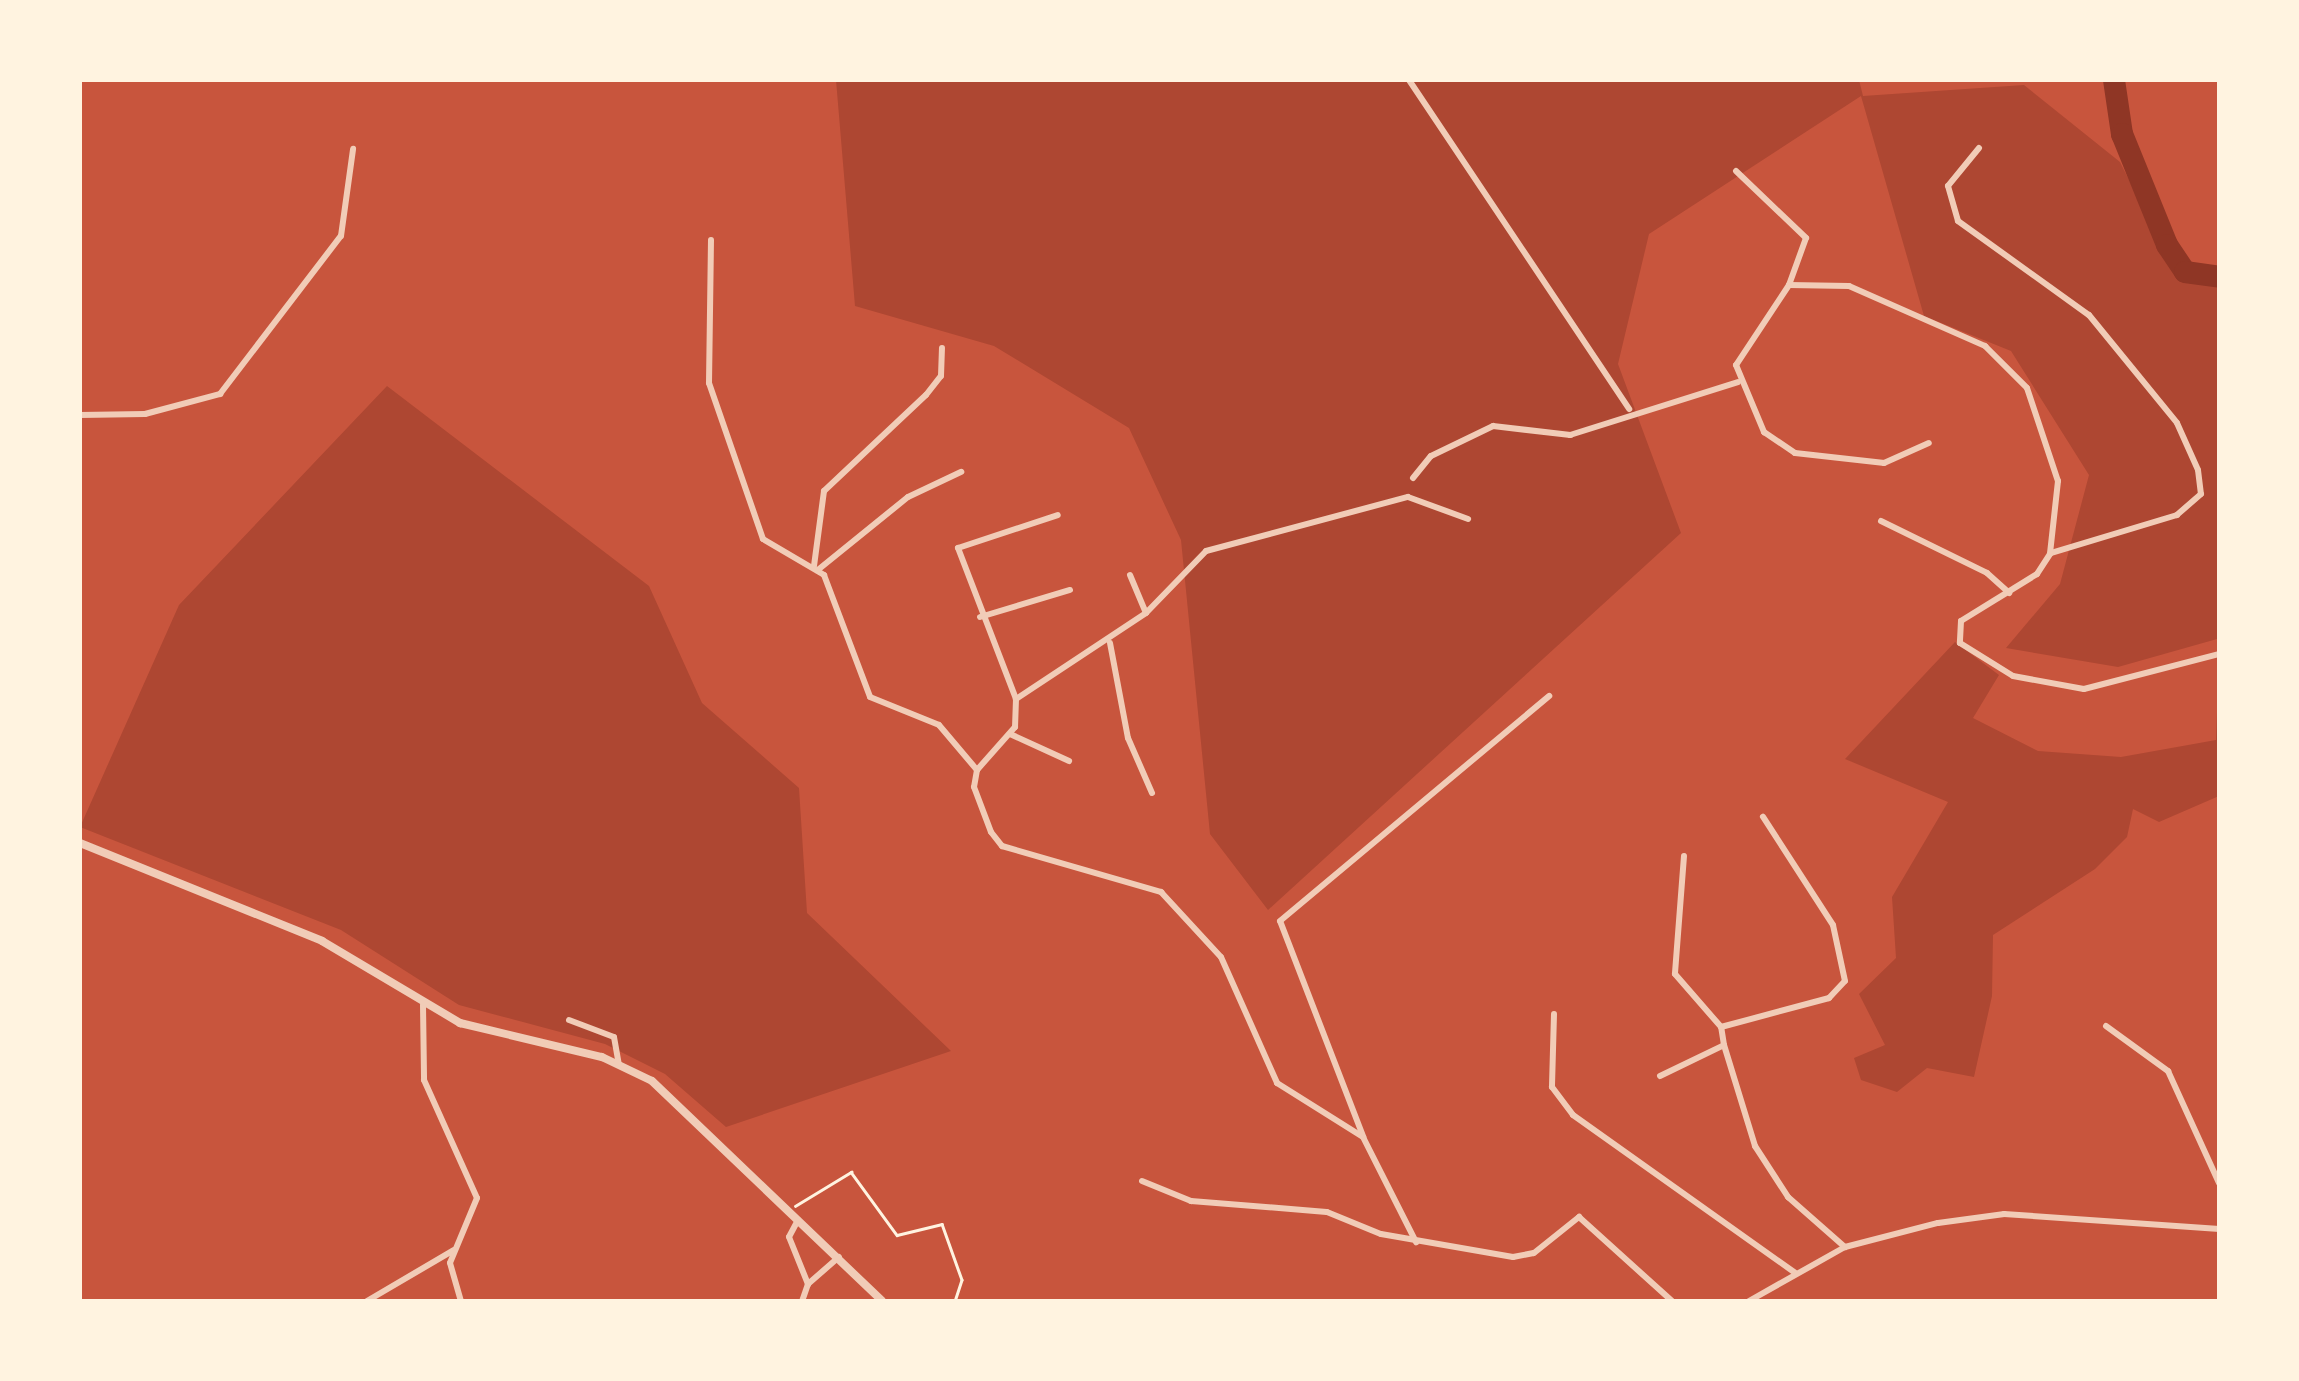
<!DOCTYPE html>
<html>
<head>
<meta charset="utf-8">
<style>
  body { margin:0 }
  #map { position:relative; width:2299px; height:1381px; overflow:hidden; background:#c8553d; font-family:"Noto Sans",sans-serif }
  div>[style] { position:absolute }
  .green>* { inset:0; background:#ae4732 }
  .river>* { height:22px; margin:-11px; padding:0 11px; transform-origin:11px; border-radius:11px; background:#8f3625 }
  .path>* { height:2.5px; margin:-1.25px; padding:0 1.25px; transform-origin:1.25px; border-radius:1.25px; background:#fff3e0 }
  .minor>* { height:6px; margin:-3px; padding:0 3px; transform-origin:3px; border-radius:3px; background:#f1ccb7 }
  .tertiary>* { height:8px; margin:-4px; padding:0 4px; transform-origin:4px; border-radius:4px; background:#f1ccb7 }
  span { translate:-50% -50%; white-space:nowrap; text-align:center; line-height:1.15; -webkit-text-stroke:8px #fff3e0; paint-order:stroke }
  .frame { position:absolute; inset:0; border:82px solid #fff3e0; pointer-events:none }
</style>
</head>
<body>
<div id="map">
  <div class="green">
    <i style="clip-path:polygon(836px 80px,1859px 80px,1863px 96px,2024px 85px,2120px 162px,2175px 272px,2219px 272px,2219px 796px,2159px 822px,2133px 809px,2127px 837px,2095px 869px,1993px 935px,1992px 996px,1974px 1077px,1927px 1068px,1897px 1092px,1861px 1080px,1854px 1058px,1885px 1045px,1859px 994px,1896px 958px,1892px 897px,1948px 802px,1845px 759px,1955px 642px,1999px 675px,1973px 718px,2038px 751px,2121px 757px,2216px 740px,2218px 685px,2217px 639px,2118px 667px,2006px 648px,2060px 584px,2089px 475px,2011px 351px,1924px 316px,1861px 96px,1649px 234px,1618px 364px,1681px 533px,1268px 910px,1210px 834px,1181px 540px,1129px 428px,994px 346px,855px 306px)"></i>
    <i style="clip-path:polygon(387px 386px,649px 586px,702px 703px,799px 788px,807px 913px,951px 1051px,726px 1127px,665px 1074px,605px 1044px,459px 1005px,341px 930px,80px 827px,179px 605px)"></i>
  </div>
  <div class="river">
    <i style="left:2114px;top:80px;width:55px;rotate:81.6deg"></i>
    <i style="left:2122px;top:134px;width:120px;rotate:67.9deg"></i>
    <i style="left:2167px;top:245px;width:32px;rotate:56deg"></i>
    <i style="left:2185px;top:272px;width:34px;rotate:8deg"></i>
  </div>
  <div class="path">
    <i style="left:795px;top:1206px;width:66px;rotate:-31.3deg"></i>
    <i style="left:851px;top:1172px;width:78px;rotate:53.9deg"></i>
    <i style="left:897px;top:1235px;width:46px;rotate:-13.7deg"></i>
    <i style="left:942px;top:1224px;width:59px;rotate:70.3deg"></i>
    <i style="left:962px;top:1280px;width:22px;rotate:108deg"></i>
  </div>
  <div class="minor">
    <i style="left:1409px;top:80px;width:396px;rotate:56.2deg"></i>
    <i style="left:1979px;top:148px;width:49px;rotate:129.2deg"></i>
    <i style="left:1948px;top:186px;width:36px;rotate:74deg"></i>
    <i style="left:1958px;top:221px;width:161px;rotate:35.7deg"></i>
    <i style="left:2089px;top:315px;width:139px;rotate:50.8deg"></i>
    <i style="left:2177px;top:423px;width:51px;rotate:65.9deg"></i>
    <i style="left:2198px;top:470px;width:24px;rotate:83deg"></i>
    <i style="left:2201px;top:494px;width:32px;rotate:139deg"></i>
    <i style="left:2177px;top:515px;width:132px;rotate:163.2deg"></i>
    <i style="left:1736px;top:171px;width:97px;rotate:43.7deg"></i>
    <i style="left:1806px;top:238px;width:50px;rotate:109.9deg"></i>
    <i style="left:1789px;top:285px;width:96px;rotate:123.5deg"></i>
    <i style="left:1736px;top:365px;width:73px;rotate:67.3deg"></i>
    <i style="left:1764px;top:432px;width:37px;rotate:34deg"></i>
    <i style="left:1795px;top:453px;width:90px;rotate:6.4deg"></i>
    <i style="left:1884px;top:463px;width:49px;rotate:-24deg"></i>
    <i style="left:711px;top:240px;width:143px;rotate:90.8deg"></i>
    <i style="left:709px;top:383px;width:165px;rotate:70.9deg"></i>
    <i style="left:763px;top:539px;width:71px;rotate:30.5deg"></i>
    <i style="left:824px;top:575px;width:130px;rotate:69.3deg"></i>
    <i style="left:870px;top:697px;width:74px;rotate:22.1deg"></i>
    <i style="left:939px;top:725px;width:59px;rotate:49.8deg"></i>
    <i style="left:1789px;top:285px;width:60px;rotate:1deg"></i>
    <i style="left:1849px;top:286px;width:149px;rotate:23.8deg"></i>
    <i style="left:1985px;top:346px;width:59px;rotate:45deg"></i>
    <i style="left:2027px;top:388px;width:98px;rotate:71.6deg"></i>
    <i style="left:2058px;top:481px;width:73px;rotate:96.3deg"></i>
    <i style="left:2050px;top:554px;width:24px;rotate:123deg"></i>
    <i style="left:2037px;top:574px;width:89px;rotate:148.3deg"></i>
    <i style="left:1961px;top:621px;width:22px;rotate:93deg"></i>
    <i style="left:1960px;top:643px;width:62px;rotate:31.9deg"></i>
    <i style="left:2013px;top:676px;width:72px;rotate:10.4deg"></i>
    <i style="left:2084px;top:689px;width:139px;rotate:-14.5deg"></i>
    <i style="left:80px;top:415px;width:65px;rotate:-0.9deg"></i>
    <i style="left:145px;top:414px;width:78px;rotate:-14.9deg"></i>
    <i style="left:220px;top:394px;width:199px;rotate:-52.6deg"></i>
    <i style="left:341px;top:236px;width:88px;rotate:-82.1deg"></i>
    <i style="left:1413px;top:478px;width:28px;rotate:-51deg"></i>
    <i style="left:1431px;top:456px;width:69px;rotate:-25.8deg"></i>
    <i style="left:1493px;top:426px;width:78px;rotate:6.7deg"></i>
    <i style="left:1570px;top:435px;width:176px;rotate:-17.5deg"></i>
    <i style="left:1881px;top:521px;width:118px;rotate:26.1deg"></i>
    <i style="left:1987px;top:573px;width:30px;rotate:42deg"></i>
    <i style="left:814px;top:566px;width:76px;rotate:-82.4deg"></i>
    <i style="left:824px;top:491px;width:140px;rotate:-43.3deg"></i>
    <i style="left:926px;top:395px;width:24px;rotate:-52deg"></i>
    <i style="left:941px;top:376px;width:28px;rotate:-88deg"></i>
    <i style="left:819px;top:569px;width:114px;rotate:-39deg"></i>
    <i style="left:908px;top:497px;width:59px;rotate:-25.3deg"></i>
    <i style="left:1130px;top:575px;width:41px;rotate:67.2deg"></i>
    <i style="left:1146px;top:613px;width:156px;rotate:146.5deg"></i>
    <i style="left:1016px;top:699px;width:28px;rotate:92deg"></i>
    <i style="left:1015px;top:727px;width:57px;rotate:131.5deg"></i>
    <i style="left:977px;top:770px;width:17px;rotate:100deg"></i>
    <i style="left:974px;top:787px;width:48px;rotate:69.3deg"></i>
    <i style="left:991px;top:832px;width:18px;rotate:52deg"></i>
    <i style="left:1002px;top:846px;width:166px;rotate:16.1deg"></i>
    <i style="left:1161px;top:892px;width:88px;rotate:47.3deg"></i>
    <i style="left:1221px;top:957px;width:138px;rotate:66deg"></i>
    <i style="left:1277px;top:1083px;width:102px;rotate:32.1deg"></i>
    <i style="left:1363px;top:1137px;width:118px;rotate:63.2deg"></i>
    <i style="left:1146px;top:613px;width:86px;rotate:-45.9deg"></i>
    <i style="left:1206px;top:551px;width:209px;rotate:-15deg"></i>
    <i style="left:1408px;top:497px;width:64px;rotate:20.1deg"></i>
    <i style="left:980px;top:617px;width:94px;rotate:-16.7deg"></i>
    <i style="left:1110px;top:643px;width:97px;rotate:79.3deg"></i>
    <i style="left:1128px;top:738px;width:60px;rotate:66.4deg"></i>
    <i style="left:1016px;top:699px;width:162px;rotate:-111deg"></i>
    <i style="left:958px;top:548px;width:105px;rotate:-18.3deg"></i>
    <i style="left:1010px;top:734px;width:65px;rotate:24.6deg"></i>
    <i style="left:1684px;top:856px;width:118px;rotate:94.4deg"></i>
    <i style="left:1675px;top:974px;width:70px;rotate:49deg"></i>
    <i style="left:423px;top:1005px;width:75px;rotate:89.2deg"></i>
    <i style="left:424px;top:1080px;width:129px;rotate:65.8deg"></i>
    <i style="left:477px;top:1198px;width:70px;rotate:112.6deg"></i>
    <i style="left:450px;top:1263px;width:40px;rotate:74deg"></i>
    <i style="left:1554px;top:1014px;width:73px;rotate:91.6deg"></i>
    <i style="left:1552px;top:1087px;width:35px;rotate:53deg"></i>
    <i style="left:1573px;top:1115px;width:272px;rotate:35.4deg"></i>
    <i style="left:569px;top:1020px;width:48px;rotate:20.7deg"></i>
    <i style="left:614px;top:1037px;width:28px;rotate:80deg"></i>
    <i style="left:2106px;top:1026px;width:77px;rotate:36deg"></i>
    <i style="left:2168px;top:1071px;width:123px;rotate:65.5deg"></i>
    <i style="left:1724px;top:1045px;width:18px;rotate:-99deg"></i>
    <i style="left:1721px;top:1027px;width:112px;rotate:-15deg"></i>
    <i style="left:1829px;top:998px;width:23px;rotate:-47deg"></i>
    <i style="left:1845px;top:981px;width:57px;rotate:-102.1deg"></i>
    <i style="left:1833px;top:925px;width:129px;rotate:-122.9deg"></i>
    <i style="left:1660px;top:1076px;width:71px;rotate:-25.8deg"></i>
    <i style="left:1724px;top:1045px;width:106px;rotate:72.9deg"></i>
    <i style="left:1755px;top:1146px;width:61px;rotate:57.1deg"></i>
    <i style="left:1788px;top:1197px;width:76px;rotate:41.3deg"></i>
    <i style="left:1363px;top:1136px;width:230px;rotate:-111.1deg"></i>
    <i style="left:1280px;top:921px;width:351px;rotate:-39.9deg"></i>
    <i style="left:1142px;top:1181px;width:53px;rotate:22.2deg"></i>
    <i style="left:1191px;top:1201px;width:136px;rotate:4.6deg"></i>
    <i style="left:1327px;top:1212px;width:58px;rotate:22.2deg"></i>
    <i style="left:1381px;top:1234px;width:134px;rotate:9.9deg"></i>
    <i style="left:1513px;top:1257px;width:21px;rotate:-11deg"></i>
    <i style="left:1534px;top:1253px;width:58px;rotate:-38.7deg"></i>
    <i style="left:1579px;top:1217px;width:125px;rotate:42.1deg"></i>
    <i style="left:798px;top:1220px;width:19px;rotate:118deg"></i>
    <i style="left:789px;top:1237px;width:51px;rotate:68deg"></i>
    <i style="left:808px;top:1284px;width:18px;rotate:109deg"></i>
    <i style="left:808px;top:1284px;width:41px;rotate:-41.1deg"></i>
    <i style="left:367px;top:1301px;width:101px;rotate:-30.4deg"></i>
    <i style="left:1749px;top:1301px;width:110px;rotate:-29.4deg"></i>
    <i style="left:1845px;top:1247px;width:96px;rotate:-14.5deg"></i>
    <i style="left:1938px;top:1223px;width:67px;rotate:-7.8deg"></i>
    <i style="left:2004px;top:1214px;width:216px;rotate:4deg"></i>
  </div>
  <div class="tertiary">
    <i style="left:80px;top:843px;width:261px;rotate:22deg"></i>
    <i style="left:322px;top:941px;width:161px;rotate:30.7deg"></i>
    <i style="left:460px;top:1023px;width:146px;rotate:13.5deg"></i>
    <i style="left:602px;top:1057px;width:55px;rotate:25.6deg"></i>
    <i style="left:652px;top:1081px;width:318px;rotate:43.7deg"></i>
  </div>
  <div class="frame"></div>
</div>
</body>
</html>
